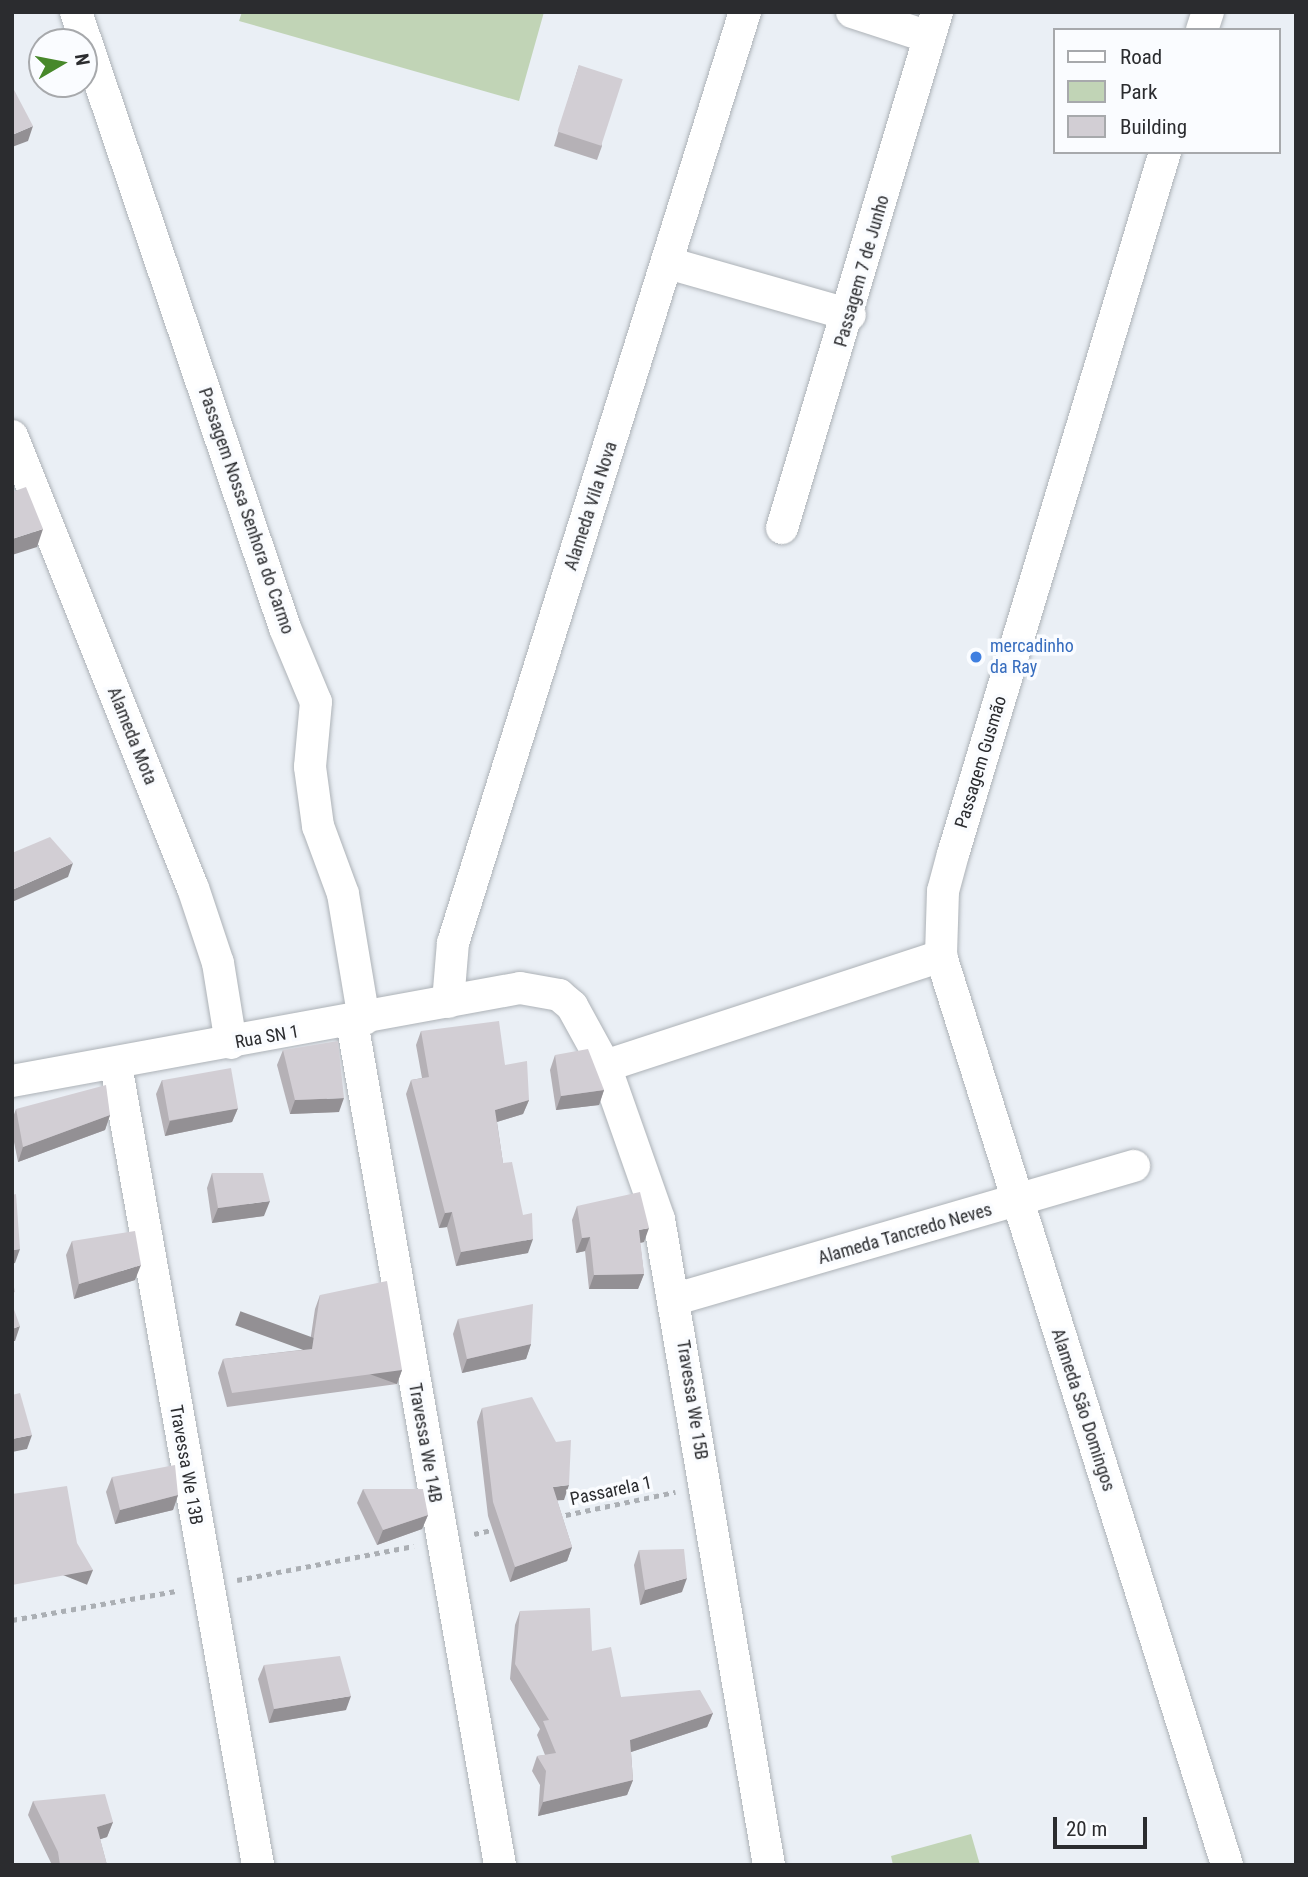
<!DOCTYPE html>
<html>
<head>
<meta charset="utf-8">
<style>
  body { margin:0 }
  #map { position:relative; width:1308px; height:1877px; overflow:hidden; background:#eaeff5; font-family:"Roboto Condensed",sans-serif }
  div>[style] { position:absolute }
  .green>* { inset:0; background:#c1d4b6 }
  .path>* { height:4.5px; margin-top:-2.25px; transform-origin:0; background:repeating-linear-gradient(90deg,#abafb4 0 5px,transparent 0 10px) }
  .roads { filter:drop-shadow(0 0 2px #adb2b7) drop-shadow(0 0 2px #adb2b7) }
  .minor>* { height:32px; margin:-16px; padding:0 16px; transform-origin:16px; border-radius:16px; background:#fff }
  .wall>* { inset:0; background:#b5b1b6 }
  .shaded-wall>* { inset:0; background:#939094; transform-origin:0 0 }
  .building>* { inset:0; background:#d2ced4; transform-origin:0 0 }
  .dots>* { width:19px; height:19px; translate:-50% -50%; box-sizing:border-box; border:4px solid #fafcff; border-radius:50% }
  span { translate:-50% -50%; white-space:nowrap; text-align:center; line-height:1.15; -webkit-text-stroke:7px #fafcff; paint-order:stroke }
  .street-label { font-size:18px; color:#2b2c2f }
  .shop-label { font-size:18px; color:#366cbe }
  .left { translate:0 -50%; text-align:left }
  .frame { position:absolute; inset:0; border:14px solid #2b2c2f; pointer-events:none }
  .legend { position:absolute; left:1053px; top:28px; width:228px; height:126px; box-sizing:border-box; background:#fafcff; border:2px solid #a7a9ac; margin:0; padding:9px 12px; list-style:none; font-size:21px; color:#2b2c2f }
  .legend li { display:flex; align-items:center; gap:14px; height:35px }
  .legend b { width:35px; border:2px solid #a7a9ac }
  .north { position:absolute; left:28px; top:28px; width:70px; height:70px; box-sizing:border-box; background:#fafcff; border:2px solid #a7a9ac; border-radius:50%; rotate:80deg; font-size:19px; font-weight:700; line-height:28px; text-align:center; color:#2b2c2f }
  .north::after { content:''; display:block; margin:auto; width:24px; height:32px; background:#47882a; clip-path:polygon(50% 0,100% 100%,50% 72%,0 100%) }
  .scale { position:absolute; left:1053px; top:1817px; width:94px; height:32px; box-sizing:border-box; border:4px solid #2b2c2f; border-top:0; padding-left:9px; font-size:21px; line-height:24px; white-space:nowrap; color:#2b2c2f; -webkit-text-stroke:5px #fafcff; paint-order:stroke }
</style>
</head>
<body>
<div id="map">
  <div class="green">
    <i style="clip-path:polygon(242px 12px,544px 12px,519px 101px,239px 21px)"></i>
    <i style="clip-path:polygon(971px 1834px,980px 1865px,893px 1865px,891px 1856px)"></i>
  </div>
  <div class="path">
    <i style="left:556px;top:1517px;width:122px;rotate:-11.9deg"></i>
    <i style="left:474px;top:1534px;width:23px;rotate:-13deg"></i>
    <i style="left:237px;top:1580px;width:180px;rotate:-10.9deg"></i>
    <i style="left:12px;top:1620px;width:168px;rotate:-10deg"></i>
  </div>
  <div class="roads">
    <div class="minor">
      <i style="left:76px;top:12px;width:650px;rotate:71.26deg"></i>
      <i style="left:285px;top:628px;width:80px;rotate:67.3deg"></i>
      <i style="left:316px;top:702px;width:65px;rotate:95.3deg"></i>
      <i style="left:310px;top:767px;width:60px;rotate:82.3deg"></i>
      <i style="left:318px;top:826px;width:72px;rotate:69.8deg"></i>
      <i style="left:343px;top:894px;width:127px;rotate:80.5deg"></i>
      <i style="left:852px;top:12px;width:81px;rotate:18deg"></i>
      <i style="left:1202px;top:30px;width:19px;rotate:-72deg"></i>
      <i style="left:1165px;top:152px;width:733px;rotate:106.8deg"></i>
      <i style="left:953px;top:854px;width:38px;rotate:105deg"></i>
      <i style="left:943px;top:891px;width:65px;rotate:91.8deg"></i>
      <i style="left:941px;top:956px;width:953px;rotate:72.53deg"></i>
      <i style="left:668px;top:263px;width:189px;rotate:15.9deg"></i>
      <i style="left:12px;top:436px;width:487px;rotate:68.2deg"></i>
      <i style="left:193px;top:888px;width:79px;rotate:71.6deg"></i>
      <i style="left:218px;top:963px;width:81px;rotate:80.8deg"></i>
      <i style="left:782px;top:528px;width:539px;rotate:-73.28deg"></i>
      <i style="left:448px;top:1002px;width:59px;rotate:-85.2deg"></i>
      <i style="left:453px;top:943px;width:976px;rotate:-72.59deg"></i>
      <i style="left:352px;top:1022px;width:856px;rotate:80.04deg"></i>
      <i style="left:116px;top:1065px;width:813px;rotate:79.93deg"></i>
      <i style="left:605px;top:1066px;width:354px;rotate:-18.1deg"></i>
      <i style="left:12px;top:1081px;width:516px;rotate:-10.37deg"></i>
      <i style="left:520px;top:988px;width:40px;rotate:10deg"></i>
      <i style="left:559px;top:995px;width:17px;rotate:40deg"></i>
      <i style="left:572px;top:1006px;width:68px;rotate:61.2deg"></i>
      <i style="left:605px;top:1066px;width:162px;rotate:70.6deg"></i>
      <i style="left:659px;top:1219px;width:655px;rotate:80.34deg"></i>
      <i style="left:676px;top:1299px;width:477px;rotate:-16.2deg"></i>
    </div>
  </div>
  <div class="wall">
    <i style="clip-path:polygon(579px 65px,602px 146px,597px 160px,554px 146px)"></i>
    <i style="clip-path:polygon(421px 1031px,505px 1065px,529px 1100px,523px 1114px,497px 1122px,503px 1163px,528px 1253px,456px 1266px,447px 1227px,439px 1228px,406px 1094px,411px 1080px,422px 1078px,416px 1045px)"></i>
    <i style="clip-path:polygon(283px 1050px,339px 1112px,290px 1114px,277px 1065px)"></i>
    <i style="clip-path:polygon(555px 1055px,604px 1090px,599px 1105px,556px 1110px,550px 1070px)"></i>
    <i style="clip-path:polygon(162px 1080px,238px 1108px,232px 1122px,165px 1136px,156px 1094px)"></i>
    <i style="clip-path:polygon(16px 1109px,110px 1115px,105px 1130px,18px 1162px,12px 1132px,12px 1120px)"></i>
    <i style="clip-path:polygon(212px 1173px,264px 1216px,212px 1223px,207px 1188px)"></i>
    <i style="clip-path:polygon(577px 1206px,644px 1242px,640px 1243px,644px 1274px,638px 1289px,589px 1289px,585px 1251px,576px 1253px,572px 1220px)"></i>
    <i style="clip-path:polygon(72px 1241px,135px 1280px,74px 1299px,66px 1255px)"></i>
    <i style="clip-path:polygon(320px 1295px,402px 1370px,397px 1384px,227px 1407px,218px 1373px,223px 1359px,309px 1349px,315px 1309px)"></i>
    <i style="clip-path:polygon(458px 1319px,531px 1344px,526px 1359px,462px 1373px,453px 1334px)"></i>
    <i style="clip-path:polygon(482px 1408px,564px 1500px,557px 1500px,572px 1547px,567px 1561px,510px 1582px,488px 1516px,477px 1422px)"></i>
    <i style="clip-path:polygon(112px 1477px,178px 1495px,173px 1510px,115px 1524px,106px 1492px)"></i>
    <i style="clip-path:polygon(363px 1489px,428px 1515px,422px 1529px,377px 1545px,357px 1503px)"></i>
    <i style="clip-path:polygon(639px 1550px,682px 1592px,640px 1605px,634px 1565px)"></i>
    <i style="clip-path:polygon(520px 1611px,592px 1651px,621px 1697px,713px 1713px,707px 1727px,631px 1752px,633px 1780px,627px 1795px,538px 1816px,540px 1785px,532px 1771px,537px 1756px,545px 1755px,537px 1735px,540px 1729px,510px 1679px,515px 1625px)"></i>
    <i style="clip-path:polygon(264px 1665px,346px 1710px,269px 1723px,258px 1679px)"></i>
    <i style="clip-path:polygon(33px 1801px,113px 1822px,107px 1837px,100px 1839px,107px 1865px,52px 1865px,28px 1815px)"></i>
  </div>
  <div class="shaded-wall">
    <i style="clip-path:polygon(33px 126px,28px 141px,12px 147px,12px 135px)"></i>
    <i style="clip-path:polygon(43px 529px,37px 547px,12px 555px,12px 539px)"></i>
    <i style="clip-path:polygon(73px 863px,68px 877px,12px 902px,12px 890px)"></i>
    <i style="clip-path:polygon(604px 1090px,599px 1105px,556px 1110px,561px 1096px)"></i>
    <i style="clip-path:polygon(344px 1098px,339px 1112px,290px 1114px,295px 1100px)"></i>
    <i style="clip-path:polygon(529px 1100px,523px 1114px,490px 1124px,495px 1110px)"></i>
    <i style="clip-path:polygon(238px 1108px,232px 1122px,165px 1136px,170px 1121px)"></i>
    <i style="clip-path:polygon(110px 1115px,105px 1130px,18px 1162px,23px 1147px)"></i>
    <i style="clip-path:polygon(270px 1201px,264px 1216px,212px 1223px,218px 1208px)"></i>
    <i style="clip-path:polygon(452px 1212px,447px 1227px,439px 1228px,445px 1213px)"></i>
    <i style="clip-path:polygon(649px 1228px,644px 1242px,634px 1244px,639px 1230px)"></i>
    <i style="clip-path:polygon(590px 1237px,585px 1251px,576px 1253px,582px 1238px)"></i>
    <i style="clip-path:polygon(533px 1239px,528px 1253px,456px 1266px,461px 1252px)"></i>
    <i style="clip-path:polygon(20px 1249px,15px 1263px,12px 1264px,12px 1250px)"></i>
    <i style="clip-path:polygon(141px 1265px,135px 1280px,74px 1299px,79px 1284px)"></i>
    <i style="clip-path:polygon(644px 1274px,638px 1289px,589px 1289px,594px 1275px)"></i>
    <i style="clip-path:polygon(20px 1326px,15px 1341px,12px 1341px,12px 1329px)"></i>
    <i style="clip-path:polygon(531px 1344px,526px 1359px,462px 1373px,467px 1359px)"></i>
    <i style="left:402px;top:1370px;width:15px;height:172px;rotate:110deg"></i>
    <i style="clip-path:polygon(32px 1435px,27px 1449px,12px 1452px,12px 1439px)"></i>
    <i style="clip-path:polygon(569px 1485px,564px 1500px,547px 1501px,553px 1487px)"></i>
    <i style="clip-path:polygon(178px 1495px,173px 1510px,115px 1524px,120px 1510px)"></i>
    <i style="clip-path:polygon(428px 1515px,422px 1529px,377px 1545px,383px 1530px)"></i>
    <i style="clip-path:polygon(572px 1547px,567px 1561px,510px 1582px,515px 1567px)"></i>
    <i style="left:93px;top:1570px;width:16px;height:82px;rotate:112deg"></i>
    <i style="clip-path:polygon(687px 1578px,682px 1592px,640px 1605px,645px 1590px)"></i>
    <i style="clip-path:polygon(351px 1696px,346px 1710px,269px 1723px,274px 1709px)"></i>
    <i style="clip-path:polygon(713px 1713px,707px 1727px,625px 1754px,630px 1740px)"></i>
    <i style="clip-path:polygon(633px 1780px,627px 1795px,538px 1816px,543px 1802px)"></i>
    <i style="clip-path:polygon(113px 1822px,107px 1837px,92px 1842px,97px 1827px)"></i>
  </div>
  <div class="building">
    <i style="left:579px;top:65px;width:46px;height:70px;rotate:18deg"></i>
    <i style="clip-path:polygon(12px 86px,33px 126px,12px 135px)"></i>
    <i style="clip-path:polygon(26px 487px,43px 529px,12px 539px,12px 492px)"></i>
    <i style="clip-path:polygon(50px 837px,73px 863px,12px 890px,12px 853px)"></i>
    <i style="clip-path:polygon(499px 1021px,505px 1065px,527px 1061px,529px 1100px,495px 1110px,503px 1163px,512px 1162px,523px 1215px,532px 1213px,533px 1239px,461px 1252px,452px 1212px,445px 1213px,411px 1080px,429px 1077px,421px 1031px)"></i>
    <i style="clip-path:polygon(338px 1041px,344px 1098px,295px 1100px,283px 1050px)"></i>
    <i style="clip-path:polygon(588px 1049px,604px 1090px,561px 1096px,555px 1055px)"></i>
    <i style="left:231px;top:1068px;width:41px;height:70px;rotate:80deg"></i>
    <i style="clip-path:polygon(106px 1085px,110px 1115px,23px 1147px,16px 1109px)"></i>
    <i style="clip-path:polygon(212px 1173px,263px 1173px,270px 1201px,218px 1208px)"></i>
    <i style="clip-path:polygon(640px 1192px,649px 1228px,639px 1230px,644px 1274px,594px 1275px,590px 1237px,582px 1238px,577px 1206px)"></i>
    <i style="clip-path:polygon(16px 1194px,20px 1249px,12px 1250px,12px 1195px)"></i>
    <i style="clip-path:polygon(135px 1231px,141px 1265px,79px 1284px,72px 1241px)"></i>
    <i style="clip-path:polygon(12px 1278px,15px 1292px,12px 1293px)"></i>
    <i style="clip-path:polygon(387px 1281px,402px 1370px,232px 1393px,223px 1359px,312px 1349px,320px 1295px)"></i>
    <i style="clip-path:polygon(12px 1304px,20px 1326px,12px 1329px)"></i>
    <i style="clip-path:polygon(533px 1304px,531px 1344px,467px 1359px,458px 1319px)"></i>
    <i style="clip-path:polygon(20px 1393px,32px 1435px,12px 1439px,12px 1395px)"></i>
    <i style="clip-path:polygon(532px 1397px,556px 1442px,571px 1440px,569px 1485px,553px 1487px,572px 1547px,515px 1567px,493px 1502px,482px 1408px)"></i>
    <i style="clip-path:polygon(175px 1465px,178px 1495px,120px 1510px,112px 1477px)"></i>
    <i style="clip-path:polygon(67px 1486px,77px 1543px,93px 1570px,12px 1585px,12px 1494px)"></i>
    <i style="clip-path:polygon(363px 1489px,423px 1489px,428px 1515px,383px 1530px)"></i>
    <i style="clip-path:polygon(684px 1549px,687px 1578px,645px 1590px,639px 1550px)"></i>
    <i style="clip-path:polygon(590px 1608px,592px 1651px,611px 1647px,621px 1697px,700px 1690px,713px 1713px,630px 1740px,633px 1780px,543px 1802px,546px 1771px,537px 1756px,556px 1753px,543px 1721px,549px 1720px,515px 1664px,520px 1611px)"></i>
    <i style="clip-path:polygon(340px 1656px,351px 1696px,274px 1709px,264px 1665px)"></i>
    <i style="clip-path:polygon(105px 1794px,113px 1822px,97px 1827px,107px 1865px,60px 1865px,58px 1852px,33px 1801px)"></i>
  </div>
  <div class="dots">
    <i style="left:976px;top:657px;background:#3f7fe0"></i>
  </div>
  <div class="street-label">
    <span style="left:862px;top:271px;rotate:-74deg">Passagem 7 de Junho</span>
    <span style="left:591px;top:506px;rotate:-72deg">Alameda Vila Nova</span>
    <span style="left:246px;top:511px;rotate:71deg">Passagem Nossa Senhora do Carmo</span>
    <span style="left:132px;top:736px;rotate:68deg">Alameda Mota</span>
    <span style="left:981px;top:762px;rotate:-73deg">Passagem Gusmão</span>
    <span style="left:267px;top:1037px;rotate:-10deg">Rua SN 1</span>
    <span style="left:905px;top:1234px;rotate:-16deg">Alameda Tancredo Neves</span>
    <span style="left:692px;top:1400px;rotate:81deg">Travessa We 15B</span>
    <span style="left:1083px;top:1410px;rotate:72deg">Alameda São Domingos</span>
    <span style="left:425px;top:1443px;rotate:80deg">Travessa We 14B</span>
    <span style="left:186px;top:1465px;rotate:80deg">Travessa We 13B</span>
    <span style="left:611px;top:1491px;rotate:-12deg">Passarela 1</span>
  </div>
  <div class="shop-label">
    <span class="left" style="left:990px;top:657px">mercadinho<br>da Ray</span>
  </div>
  <div class="frame"></div>
  <ul class="legend">
  <li><b style="height:9px;background:#fff"></b>Road</li>
  <li><b style="height:19px;background:#c1d4b6"></b>Park</li>
  <li><b style="height:19px;background:#d2ced4"></b>Building</li>
  </ul>
  <div class="north">N</div>
  <div class="scale">20 m</div>
</div>
</body>
</html>
